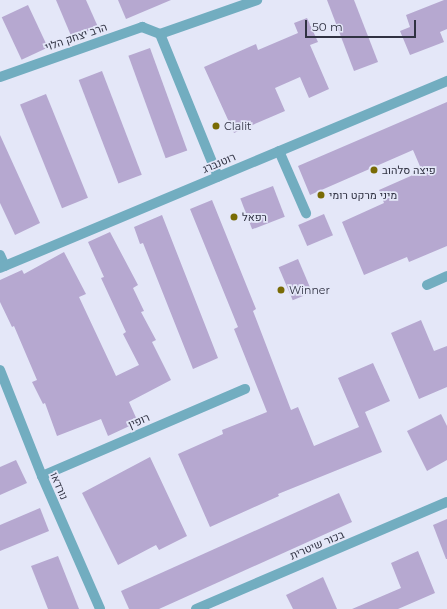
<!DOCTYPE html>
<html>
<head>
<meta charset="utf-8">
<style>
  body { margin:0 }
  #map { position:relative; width:447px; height:609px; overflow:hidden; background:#e4e7f8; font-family:Montserrat,Heebo,sans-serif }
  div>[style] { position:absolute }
  .building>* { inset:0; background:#b6a8d0; transform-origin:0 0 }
  .minor>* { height:10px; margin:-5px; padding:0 5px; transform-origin:5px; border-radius:5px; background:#72adc0 }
  .dots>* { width:11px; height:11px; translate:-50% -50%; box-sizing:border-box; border:2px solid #e4e7f8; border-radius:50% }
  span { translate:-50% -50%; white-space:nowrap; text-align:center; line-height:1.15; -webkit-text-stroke:3.5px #e4e7f8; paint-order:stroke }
  .street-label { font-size:11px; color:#303242 }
  .poi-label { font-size:11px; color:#303242 }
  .left { translate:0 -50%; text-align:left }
  .scale { position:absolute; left:305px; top:20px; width:111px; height:18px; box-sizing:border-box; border:2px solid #303242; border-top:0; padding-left:5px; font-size:12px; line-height:14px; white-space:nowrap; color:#303242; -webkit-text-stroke:3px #e4e7f8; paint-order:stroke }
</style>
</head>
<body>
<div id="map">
  <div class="building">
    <i style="clip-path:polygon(56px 0,86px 0,98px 27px,72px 38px)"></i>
    <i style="clip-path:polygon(118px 0,171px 0,126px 19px)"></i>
    <i style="clip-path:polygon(327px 0,354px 0,378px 62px,354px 71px)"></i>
    <i style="clip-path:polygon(444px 0,447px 0,447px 29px,440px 32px,444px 42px,410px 55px,400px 31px,410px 27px,406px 15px)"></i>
    <i style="left:28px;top:5px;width:47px;height:29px;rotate:65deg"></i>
    <i style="clip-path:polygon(307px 18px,318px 42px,310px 45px,329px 89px,309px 98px,300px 77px,275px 88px,285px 111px,234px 133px,204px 67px,256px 44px,258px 50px,298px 33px,294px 23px)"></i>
    <i style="left:150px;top:48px;width:109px;height:23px;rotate:70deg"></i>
    <i style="left:102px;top:71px;width:111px;height:25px;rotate:69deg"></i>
    <i style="left:46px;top:94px;width:112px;height:28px;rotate:68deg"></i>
    <i style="clip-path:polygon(447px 102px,447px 246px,409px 262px,407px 257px,364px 275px,342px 222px,384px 203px,379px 190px,422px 171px,413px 150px,310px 195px,298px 166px)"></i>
    <i style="clip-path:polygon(0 135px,40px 223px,15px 235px,0 203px)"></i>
    <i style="left:273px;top:186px;width:33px;height:35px;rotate:69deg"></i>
    <i style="clip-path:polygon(212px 200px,256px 309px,253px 311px,291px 410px,298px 407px,314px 446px,359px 427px,338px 378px,373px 363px,390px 401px,365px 412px,382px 452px,278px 494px,279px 496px,210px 527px,178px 454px,223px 434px,222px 430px,267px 412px,234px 329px,238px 327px,190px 209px)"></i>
    <i style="left:324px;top:214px;width:23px;height:28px;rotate:67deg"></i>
    <i style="clip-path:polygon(162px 215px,218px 358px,193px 369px,143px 243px,140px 244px,134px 227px)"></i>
    <i style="clip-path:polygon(110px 232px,138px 285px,133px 288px,144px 311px,141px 312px,156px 340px,152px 342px,171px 380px,129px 402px,138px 422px,108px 436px,101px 419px,57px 436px,45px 403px,43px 404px,32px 382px,37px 380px,14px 326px,12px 327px,0 302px,0 280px,22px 270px,24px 274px,64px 252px,86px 294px,79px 297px,116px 376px,139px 365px,123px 334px,126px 332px,101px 278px,104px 277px,88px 242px)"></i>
    <i style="left:298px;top:259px;width:36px;height:21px;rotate:67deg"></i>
    <i style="clip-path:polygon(421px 320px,434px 351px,447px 346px,447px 387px,419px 399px,391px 333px)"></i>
    <i style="clip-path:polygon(441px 414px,447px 426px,447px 460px,427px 471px,407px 431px)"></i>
    <i style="clip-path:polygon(150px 457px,187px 536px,159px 550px,156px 545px,118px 565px,82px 493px)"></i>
    <i style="clip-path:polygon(16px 460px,27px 483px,0 495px,0 467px)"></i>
    <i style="clip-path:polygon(339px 493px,352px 522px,159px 609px,129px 609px,121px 591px)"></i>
    <i style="clip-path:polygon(40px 508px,49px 531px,0 551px,0 525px)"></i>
    <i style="clip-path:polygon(447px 519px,447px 559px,446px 559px,433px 525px)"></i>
    <i style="clip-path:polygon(418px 551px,435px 593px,398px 609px,352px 609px,401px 588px,391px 563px)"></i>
    <i style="clip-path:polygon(58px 556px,79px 609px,48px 609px,31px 566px)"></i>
    <i style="clip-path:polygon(323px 577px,337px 609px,293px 609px,286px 595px)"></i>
  </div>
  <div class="minor">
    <i style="left:160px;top:34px;width:103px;rotate:-19.3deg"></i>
    <i style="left:0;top:77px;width:151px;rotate:-19.4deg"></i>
    <i style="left:142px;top:27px;width:19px;rotate:21deg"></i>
    <i style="left:160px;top:34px;width:154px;rotate:67.9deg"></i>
    <i style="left:279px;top:151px;width:68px;rotate:66.5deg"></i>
    <i style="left:0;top:255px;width:12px;rotate:66deg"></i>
    <i style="left:0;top:268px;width:485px;rotate:-22.7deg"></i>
    <i style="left:427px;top:285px;width:22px;rotate:-24deg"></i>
    <i style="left:0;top:370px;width:114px;rotate:68.4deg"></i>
    <i style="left:42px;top:476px;width:145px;rotate:66.4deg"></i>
    <i style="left:42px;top:476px;width:221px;rotate:-23.2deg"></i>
    <i style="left:196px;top:609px;width:273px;rotate:-23.1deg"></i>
  </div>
  <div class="dots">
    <i style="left:216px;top:126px;background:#796b05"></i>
    <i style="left:374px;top:170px;background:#796b05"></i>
    <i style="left:321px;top:195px;background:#796b05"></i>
    <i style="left:234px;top:217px;background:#796b05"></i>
    <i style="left:281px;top:290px;background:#796b05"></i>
  </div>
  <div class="street-label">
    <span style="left:76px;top:37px;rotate:-19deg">הרב יצחק הלוי</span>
    <span style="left:219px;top:163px;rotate:-23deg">רוטנברג</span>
    <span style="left:139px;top:421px;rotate:-23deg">רופין</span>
    <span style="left:59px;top:486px;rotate:67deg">נורדאו</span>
    <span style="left:317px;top:545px;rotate:-23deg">בכור שיטרית</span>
  </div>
  <div class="poi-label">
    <span class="left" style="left:224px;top:126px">Clalit</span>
    <span class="left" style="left:382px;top:170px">פיצה סלהוב</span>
    <span class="left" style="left:329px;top:195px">מיני מרקט רומי</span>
    <span class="left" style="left:242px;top:217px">רפאל</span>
    <span class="left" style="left:289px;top:290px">Winner</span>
  </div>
  <div class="scale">50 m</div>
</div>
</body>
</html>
